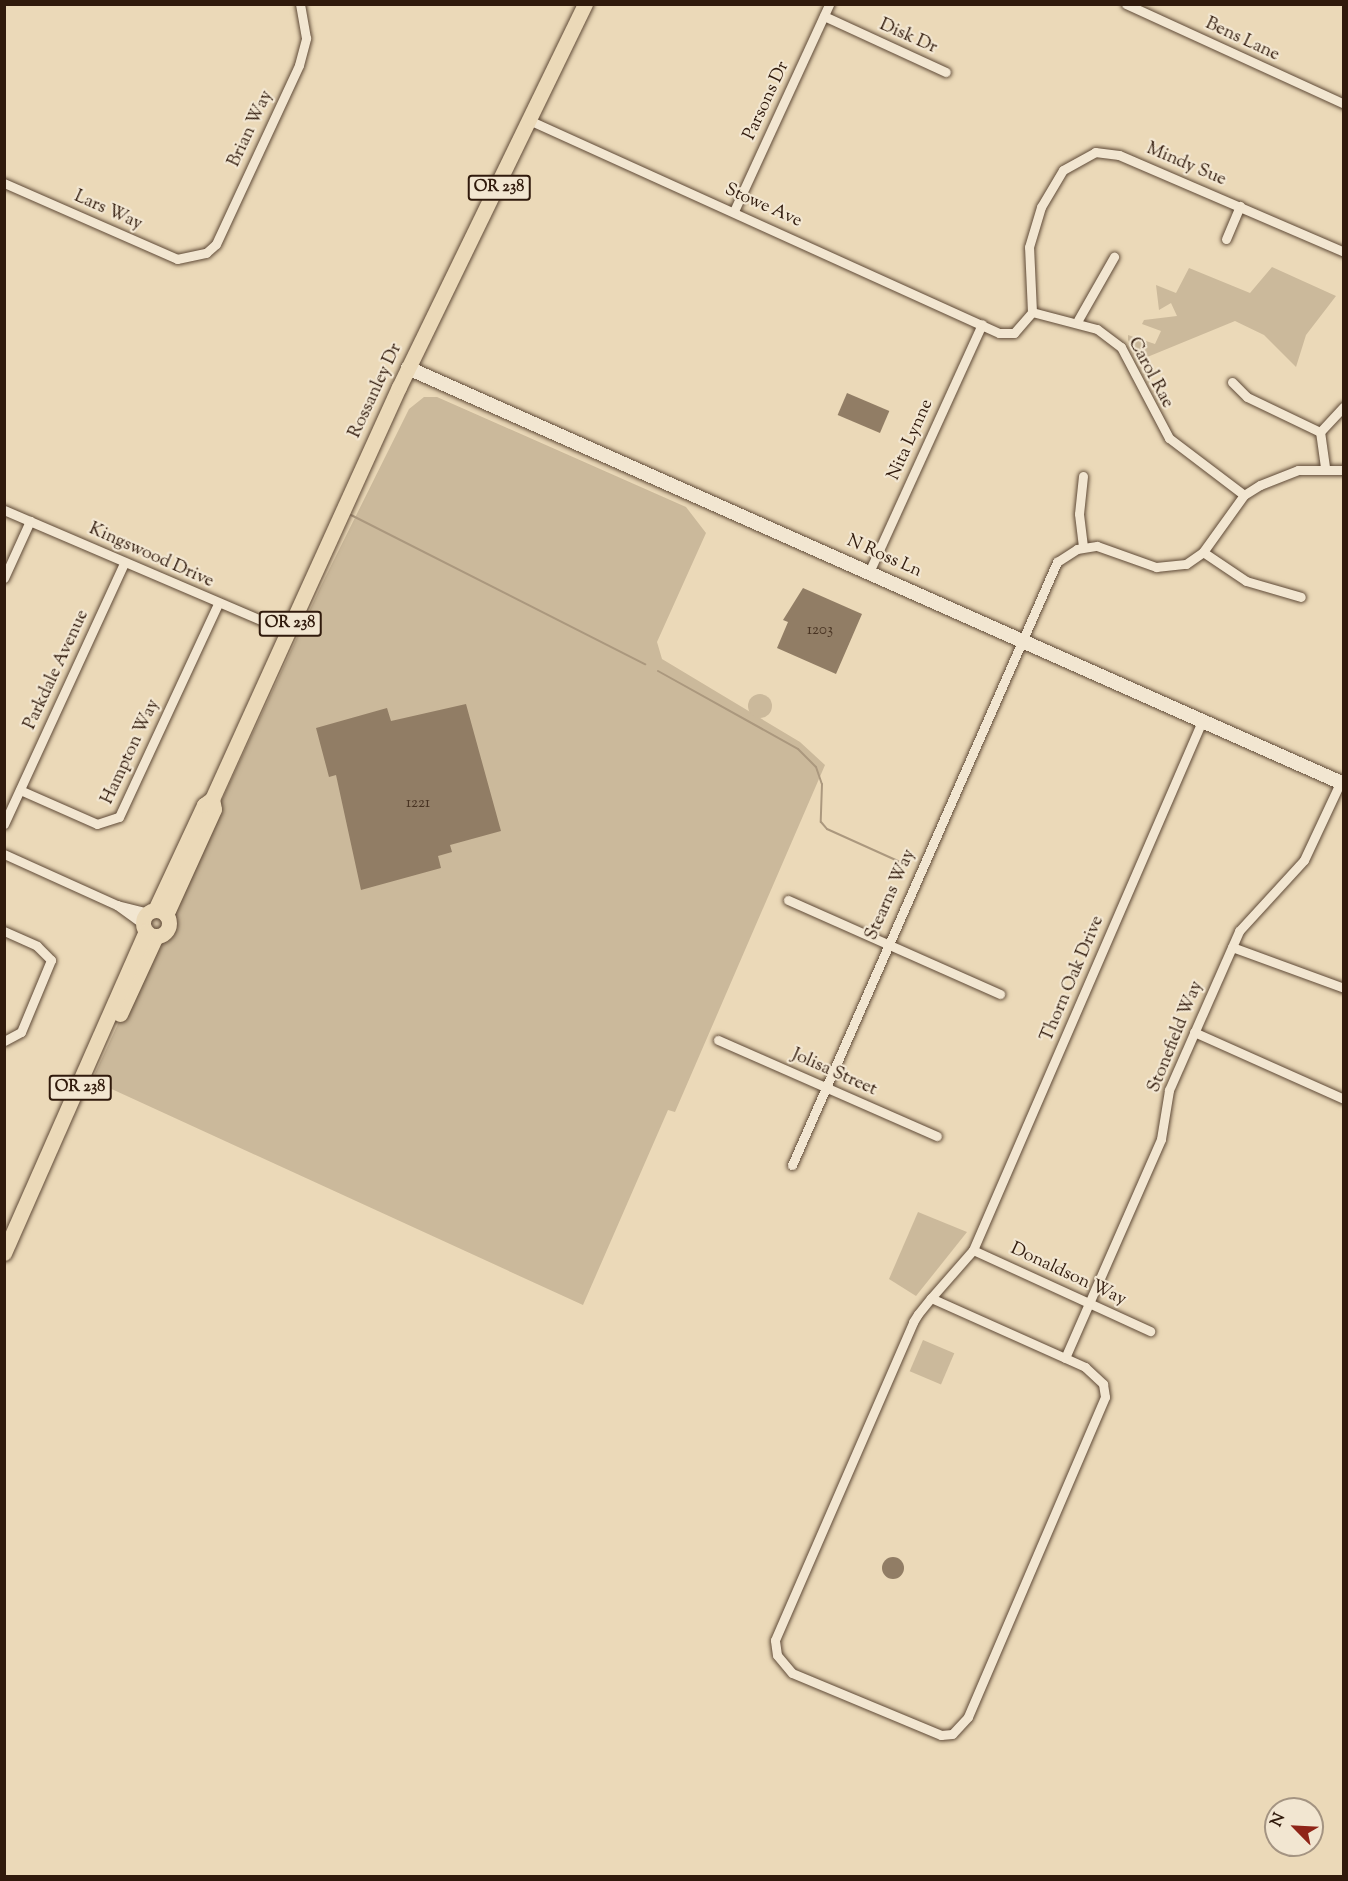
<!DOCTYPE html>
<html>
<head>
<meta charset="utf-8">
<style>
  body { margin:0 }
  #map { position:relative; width:1348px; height:1881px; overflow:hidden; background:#ebd9b8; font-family:"Sorts Mill Goudy",serif }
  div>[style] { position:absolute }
  .green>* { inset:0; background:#cbb99b; transform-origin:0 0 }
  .round { border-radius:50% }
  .stream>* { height:2px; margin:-1px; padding:0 1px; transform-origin:1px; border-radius:1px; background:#ab987e }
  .building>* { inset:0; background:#917d65; transform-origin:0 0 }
  .roads { filter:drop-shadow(0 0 2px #5f4a37) drop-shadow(0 0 2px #5f4a37) }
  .minor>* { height:9px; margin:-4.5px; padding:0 4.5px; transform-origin:4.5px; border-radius:4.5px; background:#f2e6d1 }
  .secondary>* { height:14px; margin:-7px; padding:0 7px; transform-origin:7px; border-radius:7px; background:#f2e6d1 }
  .primary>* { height:15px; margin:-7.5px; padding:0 7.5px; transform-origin:7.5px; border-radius:7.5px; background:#ebd9b8 }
  .primary>.ring { margin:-7.5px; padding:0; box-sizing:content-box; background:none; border:15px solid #ebd9b8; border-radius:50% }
  span { translate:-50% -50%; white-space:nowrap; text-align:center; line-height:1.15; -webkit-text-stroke:4.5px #f2e6d1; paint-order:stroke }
  .number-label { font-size:15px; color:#483322 }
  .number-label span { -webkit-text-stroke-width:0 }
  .shield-label span { padding:2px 4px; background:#f2e6d1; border:2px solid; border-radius:4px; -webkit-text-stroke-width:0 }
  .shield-label { font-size:16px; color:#301a0c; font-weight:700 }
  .street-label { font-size:18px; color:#301a0c }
  .frame { position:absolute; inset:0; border:6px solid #301a0c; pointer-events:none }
  .north { position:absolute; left:1264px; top:1797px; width:60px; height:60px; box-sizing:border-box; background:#f2e6d1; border:2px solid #a49482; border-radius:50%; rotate:294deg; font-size:16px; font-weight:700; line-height:24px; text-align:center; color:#301a0c }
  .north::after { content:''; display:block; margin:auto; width:21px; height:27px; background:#8f2418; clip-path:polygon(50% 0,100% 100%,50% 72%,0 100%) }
</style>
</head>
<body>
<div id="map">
  <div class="green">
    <i style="clip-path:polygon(1272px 267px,1336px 296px,1306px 335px,1296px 367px,1264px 335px,1235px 321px,1140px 360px,1128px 340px,1128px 335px,1155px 344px,1161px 331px,1142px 324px,1144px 320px,1177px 316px,1171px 303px,1159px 310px,1156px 285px,1176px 293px,1189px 268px,1250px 293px)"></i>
    <i style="clip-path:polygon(424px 397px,437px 397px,686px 507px,706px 533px,657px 642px,662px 659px,800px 742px,825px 765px,675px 1112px,668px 1110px,583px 1305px,92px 1080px,320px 588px,409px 409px)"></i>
    <i class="round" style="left:748px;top:694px;width:24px;height:24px"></i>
    <i style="clip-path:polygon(918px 1212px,967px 1232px,916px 1296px,889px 1279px)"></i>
    <i style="left:923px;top:1340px;width:34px;height:34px;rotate:23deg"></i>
  </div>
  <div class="stream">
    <i style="left:351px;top:515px;width:330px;rotate:26.9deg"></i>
    <i style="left:658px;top:671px;width:160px;rotate:29.1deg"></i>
    <i style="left:798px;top:749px;width:25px;rotate:45deg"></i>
    <i style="left:816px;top:767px;width:18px;rotate:71deg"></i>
    <i style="left:822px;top:784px;width:38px;rotate:92deg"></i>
    <i style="left:821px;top:822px;width:9px;rotate:49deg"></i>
    <i style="left:827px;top:829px;width:90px;rotate:24.3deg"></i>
  </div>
  <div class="building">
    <i style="left:847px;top:393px;width:46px;height:24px;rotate:23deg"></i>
    <i style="clip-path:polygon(803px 588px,862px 614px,836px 674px,777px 648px,788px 622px,783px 620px)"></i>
    <i style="clip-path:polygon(466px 704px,501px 831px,450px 845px,452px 852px,438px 856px,441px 868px,361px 890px,336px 775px,329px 777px,316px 728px,387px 708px,391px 721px)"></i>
    <i class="round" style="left:882px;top:1557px;width:22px;height:22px"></i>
  </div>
  <div class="roads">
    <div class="minor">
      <i style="left:1126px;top:4px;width:240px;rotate:24.6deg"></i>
      <i style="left:824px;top:16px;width:134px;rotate:24.7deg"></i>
      <i style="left:531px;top:121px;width:514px;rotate:24.37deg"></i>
      <i style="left:999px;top:333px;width:15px"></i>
      <i style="left:1014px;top:333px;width:28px;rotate:-49deg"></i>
      <i style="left:1032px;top:312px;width:67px;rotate:14.7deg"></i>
      <i style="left:1097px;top:329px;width:30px;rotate:37deg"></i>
      <i style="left:1121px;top:347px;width:103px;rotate:62.2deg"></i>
      <i style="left:1169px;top:438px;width:94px;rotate:37.2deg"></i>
      <i style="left:4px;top:183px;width:189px;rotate:23.7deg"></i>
      <i style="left:177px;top:259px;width:30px;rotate:-12deg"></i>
      <i style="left:206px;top:253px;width:13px;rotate:-42deg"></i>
      <i style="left:216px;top:244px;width:197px;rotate:-65.1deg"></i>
      <i style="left:299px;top:65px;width:28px;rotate:-75deg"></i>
      <i style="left:306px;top:38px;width:35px;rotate:-100deg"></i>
      <i style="left:734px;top:211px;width:228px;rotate:-65.3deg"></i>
      <i style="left:1226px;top:239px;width:36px;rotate:-67deg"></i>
      <i style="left:1032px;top:312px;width:65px;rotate:-92.6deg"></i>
      <i style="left:1029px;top:247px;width:42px;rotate:-73.3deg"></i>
      <i style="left:1041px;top:207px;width:43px;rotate:-59.3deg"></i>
      <i style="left:1063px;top:170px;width:37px;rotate:-29deg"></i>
      <i style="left:1095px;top:152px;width:24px;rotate:7deg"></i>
      <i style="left:1119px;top:155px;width:245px;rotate:23.3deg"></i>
      <i style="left:1078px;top:320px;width:73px;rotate:-60.3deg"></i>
      <i style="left:1232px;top:382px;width:21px;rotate:45deg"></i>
      <i style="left:1247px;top:397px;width:81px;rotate:25.6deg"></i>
      <i style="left:1325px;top:467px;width:35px;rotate:-98deg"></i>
      <i style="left:1320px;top:432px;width:35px;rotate:-47deg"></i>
      <i style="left:1083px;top:476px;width:38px;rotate:96deg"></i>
      <i style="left:1079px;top:514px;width:33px;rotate:83deg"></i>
      <i style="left:4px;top:510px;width:307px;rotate:23.2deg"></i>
      <i style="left:1203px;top:552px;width:52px;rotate:34deg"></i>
      <i style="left:1246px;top:581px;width:57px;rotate:16.2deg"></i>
      <i style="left:870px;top:570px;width:270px;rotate:-65.5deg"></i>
      <i style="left:4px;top:578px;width:63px;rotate:-65.5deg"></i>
      <i style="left:20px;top:790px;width:84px;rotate:23.8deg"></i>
      <i style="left:97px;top:824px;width:23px;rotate:-18deg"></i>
      <i style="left:119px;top:817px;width:235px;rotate:-65.1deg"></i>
      <i style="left:4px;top:824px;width:287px;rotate:-65.3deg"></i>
      <i style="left:4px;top:854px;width:124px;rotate:24.3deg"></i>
      <i style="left:117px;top:905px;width:32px;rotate:36deg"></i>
      <i style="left:788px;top:900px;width:232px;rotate:23.9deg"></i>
      <i style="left:117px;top:905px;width:32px;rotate:14deg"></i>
      <i style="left:4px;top:931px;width:36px;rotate:24deg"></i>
      <i style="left:37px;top:946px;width:20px;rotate:45deg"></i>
      <i style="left:51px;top:960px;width:78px;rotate:112.6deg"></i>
      <i style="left:21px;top:1032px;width:19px;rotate:152deg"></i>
      <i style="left:1232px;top:947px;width:119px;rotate:20.1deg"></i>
      <i style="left:1194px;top:1032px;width:164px;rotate:24.1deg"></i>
      <i style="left:718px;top:1040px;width:239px;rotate:23.7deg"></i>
      <i style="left:792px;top:1165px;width:659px;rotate:-66.28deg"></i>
      <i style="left:1057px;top:562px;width:24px;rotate:-33deg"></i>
      <i style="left:1077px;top:549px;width:20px;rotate:-9deg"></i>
      <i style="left:1097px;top:546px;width:63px;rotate:19.6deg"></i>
      <i style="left:1156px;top:567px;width:30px;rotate:-6deg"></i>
      <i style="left:1186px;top:564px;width:21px;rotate:-35deg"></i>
      <i style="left:1203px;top:552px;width:70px;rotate:-54.3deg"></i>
      <i style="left:1244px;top:495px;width:19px;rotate:-32deg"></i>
      <i style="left:1260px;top:485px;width:41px;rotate:-21.5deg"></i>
      <i style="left:1298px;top:470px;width:46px"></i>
      <i style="left:973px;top:1250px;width:195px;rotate:24.6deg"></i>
      <i style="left:931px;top:1298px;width:169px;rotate:24.1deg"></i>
      <i style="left:1085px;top:1367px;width:25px;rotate:43deg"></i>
      <i style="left:1103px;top:1384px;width:13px;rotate:81deg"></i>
      <i style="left:1105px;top:1397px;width:348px;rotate:113.2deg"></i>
      <i style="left:968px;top:1717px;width:23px;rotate:133deg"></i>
      <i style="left:952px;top:1734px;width:11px;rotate:175deg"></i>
      <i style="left:941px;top:1735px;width:161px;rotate:-157.4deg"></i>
      <i style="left:792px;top:1673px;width:23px;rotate:-130deg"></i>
      <i style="left:777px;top:1655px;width:15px;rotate:-98deg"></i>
      <i style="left:775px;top:1640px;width:347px;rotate:-66.5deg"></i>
      <i style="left:913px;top:1322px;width:9px;rotate:-58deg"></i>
      <i style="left:918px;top:1314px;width:21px;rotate:-51deg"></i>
      <i style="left:931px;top:1298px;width:64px;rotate:-48.8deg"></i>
      <i style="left:973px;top:1250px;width:576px;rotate:-66.59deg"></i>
      <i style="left:1065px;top:1358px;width:239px;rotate:-66.3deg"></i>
      <i style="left:1161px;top:1139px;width:50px;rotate:-80.7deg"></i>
      <i style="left:1169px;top:1090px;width:174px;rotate:-66.2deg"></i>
      <i style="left:1239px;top:931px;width:96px;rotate:-47.5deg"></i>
      <i style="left:1304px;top:860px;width:85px;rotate:-64.9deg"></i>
    </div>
    <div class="secondary">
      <i style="left:408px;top:368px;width:1024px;rotate:23.96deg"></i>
    </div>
    <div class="primary">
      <i style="left:212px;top:799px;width:452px;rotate:-65.6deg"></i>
      <i style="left:399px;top:387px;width:426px;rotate:-64.1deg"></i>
      <i class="ring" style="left:143px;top:910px;width:11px;height:11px"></i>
      <i style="left:155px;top:910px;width:116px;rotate:-65deg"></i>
      <i style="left:204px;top:805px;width:10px;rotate:-37deg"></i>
      <i style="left:166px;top:915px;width:116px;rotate:-65.6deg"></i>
      <i style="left:214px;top:809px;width:10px;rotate:-101deg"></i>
      <i style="left:120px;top:1014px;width:86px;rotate:-65.2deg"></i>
      <i style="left:4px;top:1253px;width:352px;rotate:-66.2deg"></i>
    </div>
  </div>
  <div class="number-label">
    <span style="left:820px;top:631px">1203</span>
    <span style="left:418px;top:804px">1221</span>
  </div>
  <div class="shield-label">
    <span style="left:499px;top:188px">OR 238</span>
    <span style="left:290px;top:624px">OR 238</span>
    <span style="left:80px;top:1088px">OR 238</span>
  </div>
  <div class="street-label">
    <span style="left:908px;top:37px;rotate:24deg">Disk Dr</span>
    <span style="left:1242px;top:40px;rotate:25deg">Bens Lane</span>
    <span style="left:767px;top:101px;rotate:-65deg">Parsons Dr</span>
    <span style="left:251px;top:129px;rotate:-65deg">Brian Way</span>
    <span style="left:1186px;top:165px;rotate:23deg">Mindy Sue</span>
    <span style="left:763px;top:206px;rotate:24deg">Stowe Ave</span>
    <span style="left:108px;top:211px;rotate:24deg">Lars Way</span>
    <span style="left:1150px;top:373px;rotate:62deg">Carol Rae</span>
    <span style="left:376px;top:391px;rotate:-65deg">Rossanley Dr</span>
    <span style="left:911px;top:440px;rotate:-66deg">Nita Lynne</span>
    <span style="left:151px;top:556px;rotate:24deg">Kingswood Drive</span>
    <span style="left:884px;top:557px;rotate:24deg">N Ross Ln</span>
    <span style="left:57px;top:670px;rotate:-65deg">Parkdale Avenue</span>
    <span style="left:131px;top:752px;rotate:-65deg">Hampton Way</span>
    <span style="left:891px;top:895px;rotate:-66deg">Stearns Way</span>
    <span style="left:1073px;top:979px;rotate:-67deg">Thorn Oak Drive</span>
    <span style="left:1176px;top:1037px;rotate:-68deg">Stonefield Way</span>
    <span style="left:834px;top:1073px;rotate:24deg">Jolisa Street</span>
    <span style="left:1068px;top:1275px;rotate:25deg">Donaldson Way</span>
  </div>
  <div class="frame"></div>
  <div class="north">N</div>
</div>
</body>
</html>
